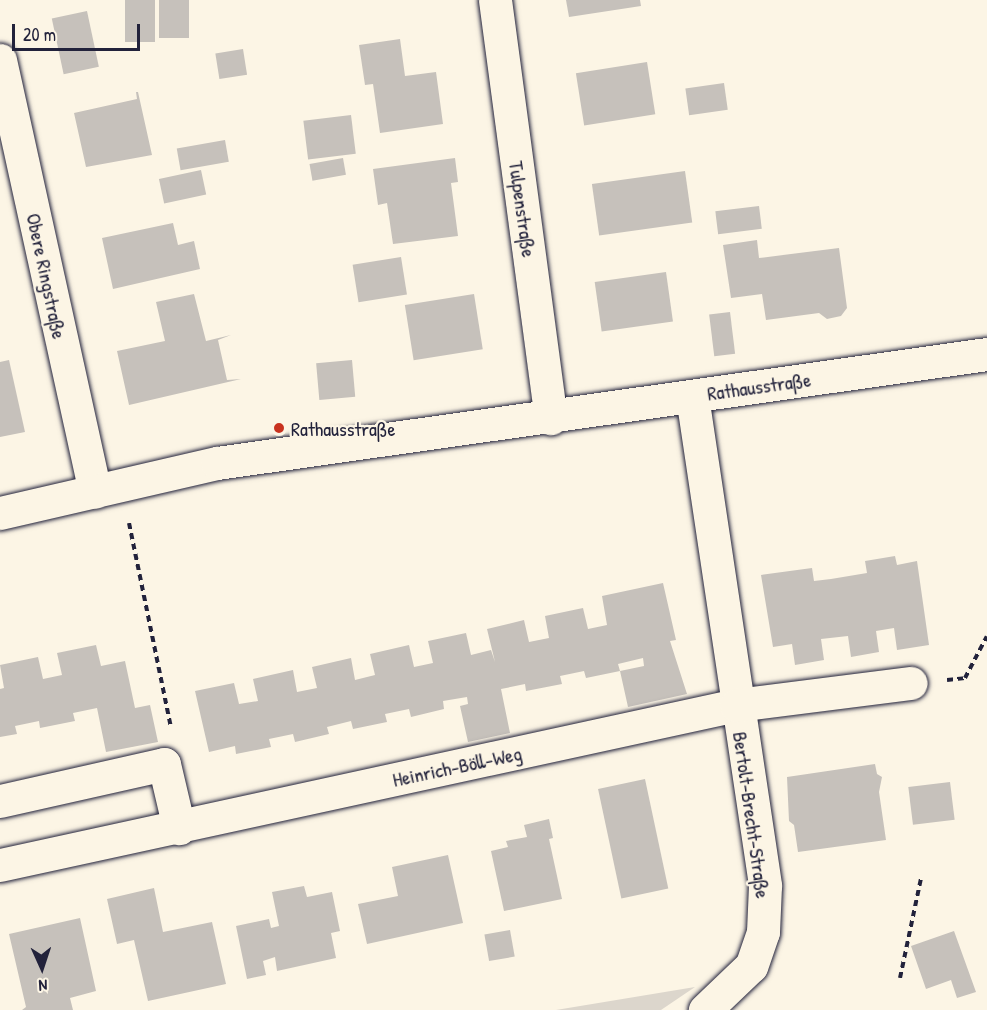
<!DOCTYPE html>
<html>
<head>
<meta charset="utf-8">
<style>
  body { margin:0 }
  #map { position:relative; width:987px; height:1010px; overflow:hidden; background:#fcf5e5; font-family:"Patrick Hand",sans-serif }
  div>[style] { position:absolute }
  .green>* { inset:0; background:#dcd6cc }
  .building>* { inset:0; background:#c6c1bb; transform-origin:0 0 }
  .path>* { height:4px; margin-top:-2px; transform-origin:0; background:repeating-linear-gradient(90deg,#22223b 0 6px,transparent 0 10.5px) }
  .roads { filter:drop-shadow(0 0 2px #22223b) drop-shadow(0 0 2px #22223b) }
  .minor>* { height:33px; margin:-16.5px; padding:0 16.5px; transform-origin:16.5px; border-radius:16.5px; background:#fcf5e5 }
  .dots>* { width:16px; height:16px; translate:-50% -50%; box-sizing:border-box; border:3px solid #fcf5e5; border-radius:50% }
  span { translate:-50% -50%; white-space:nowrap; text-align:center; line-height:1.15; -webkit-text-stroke:4.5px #fcf5e5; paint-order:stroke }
  .street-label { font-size:20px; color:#22223b }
  .poi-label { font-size:20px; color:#22223b }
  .left { translate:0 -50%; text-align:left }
  .north { position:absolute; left:12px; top:938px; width:60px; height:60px; -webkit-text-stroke:4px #fcf5e5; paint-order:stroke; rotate:177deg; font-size:16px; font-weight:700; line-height:24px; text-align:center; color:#22223b }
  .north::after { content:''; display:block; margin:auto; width:21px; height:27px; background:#22223b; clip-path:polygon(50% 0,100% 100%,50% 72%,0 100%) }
  .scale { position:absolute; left:12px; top:24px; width:128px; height:27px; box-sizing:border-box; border:3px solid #22223b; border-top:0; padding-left:8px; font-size:18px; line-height:21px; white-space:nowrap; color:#22223b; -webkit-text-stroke:4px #fcf5e5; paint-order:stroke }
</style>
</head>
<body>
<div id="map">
  <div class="green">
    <i style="clip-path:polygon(695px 987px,661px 1010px,556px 1010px)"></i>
  </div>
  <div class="building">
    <i style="left:125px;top:0;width:30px;height:42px"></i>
    <i style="left:159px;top:0;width:30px;height:38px"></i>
    <i style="clip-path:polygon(566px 0,640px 0,641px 6px,569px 17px)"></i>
    <i style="left:87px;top:11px;width:57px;height:36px;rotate:78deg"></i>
    <i style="clip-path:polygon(400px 39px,405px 76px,436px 72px,443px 124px,380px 133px,373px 84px,365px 85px,359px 45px)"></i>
    <i style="left:243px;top:49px;width:26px;height:28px;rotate:81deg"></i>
    <i style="left:647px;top:62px;width:53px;height:72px;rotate:81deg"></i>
    <i style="left:724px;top:83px;width:27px;height:39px;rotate:82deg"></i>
    <i style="clip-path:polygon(136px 92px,138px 92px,152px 155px,86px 167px,74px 113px,137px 99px)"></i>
    <i style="left:351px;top:115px;width:39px;height:48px;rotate:83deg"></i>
    <i style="left:225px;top:140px;width:22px;height:49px;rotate:80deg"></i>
    <i style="left:343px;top:158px;width:17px;height:34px;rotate:80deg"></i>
    <i style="clip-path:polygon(455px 158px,458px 182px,451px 183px,458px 236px,393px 244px,387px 203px,378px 205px,373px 169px)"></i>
    <i style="left:201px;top:170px;width:25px;height:43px;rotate:78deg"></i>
    <i style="left:685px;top:171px;width:52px;height:94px;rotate:82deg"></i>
    <i style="left:759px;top:206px;width:23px;height:44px;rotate:83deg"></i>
    <i style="clip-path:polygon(173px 223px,178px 245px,194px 241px,200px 269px,113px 289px,102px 238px)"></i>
    <i style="clip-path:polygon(757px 240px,759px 258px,839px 248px,847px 308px,841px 316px,827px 319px,819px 313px,766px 320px,762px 294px,731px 298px,723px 245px)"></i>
    <i style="left:401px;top:257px;width:38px;height:49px;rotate:81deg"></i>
    <i style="left:666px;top:272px;width:50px;height:72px;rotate:82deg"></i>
    <i style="clip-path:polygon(194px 294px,206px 341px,231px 335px,218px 340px,227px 380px,241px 379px,129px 405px,117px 351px,165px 341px,156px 302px)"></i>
    <i style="left:474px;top:294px;width:56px;height:70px;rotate:81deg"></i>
    <i style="left:730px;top:312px;width:42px;height:21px;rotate:83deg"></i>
    <i style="clip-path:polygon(9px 360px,25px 432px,0 437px,0 362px)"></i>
    <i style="left:352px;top:360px;width:37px;height:36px;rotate:85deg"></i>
    <i style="clip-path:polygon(895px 556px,897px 565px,917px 561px,929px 645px,897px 650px,894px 628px,876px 631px,879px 652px,851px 657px,848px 636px,821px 639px,824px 660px,795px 665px,792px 644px,773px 647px,761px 575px,812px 568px,814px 581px,831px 579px,867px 573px,865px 561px)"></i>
    <i style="clip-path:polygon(evenodd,663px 583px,676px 640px,670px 641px,687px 694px,628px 707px,620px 671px,586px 678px,584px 671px,560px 676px,562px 684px,526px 691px,525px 684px,501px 689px,510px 733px,468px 742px,460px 706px,468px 704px,467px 697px,443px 701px,444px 709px,411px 717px,409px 709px,385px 714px,387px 722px,353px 729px,351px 721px,327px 727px,329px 734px,295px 742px,293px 734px,269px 739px,271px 747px,236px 754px,235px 746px,209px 752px,195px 691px,234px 683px,239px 704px,258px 701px,253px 679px,293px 670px,297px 692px,317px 688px,312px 667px,351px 658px,355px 680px,375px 675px,370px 654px,409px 645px,414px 667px,433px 663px,428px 641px,466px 633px,471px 655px,491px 650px,495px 662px,487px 629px,524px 620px,529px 642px,549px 638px,545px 616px,583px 608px,588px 629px,607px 625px,602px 596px,663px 583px,643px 658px,644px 666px,620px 671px,618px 664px,643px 658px)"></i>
    <i style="clip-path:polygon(96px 645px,101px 666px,125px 661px,135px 708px,150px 705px,158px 742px,106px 752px,97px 708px,73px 713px,75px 721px,40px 728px,39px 721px,15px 726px,17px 734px,0 737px,0 689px,4px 688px,0 665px,38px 657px,43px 679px,62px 675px,57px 653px)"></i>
    <i style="clip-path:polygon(875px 764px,877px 774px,882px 777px,879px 792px,886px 840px,798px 852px,794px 825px,789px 821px,787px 777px)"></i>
    <i style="left:645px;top:779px;width:112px;height:48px;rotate:78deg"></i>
    <i style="left:950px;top:782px;width:38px;height:42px;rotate:83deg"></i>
    <i style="clip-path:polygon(549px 819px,553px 838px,549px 839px,562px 899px,504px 911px,491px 851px,508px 847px,506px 841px,527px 837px,524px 825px)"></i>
    <i style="clip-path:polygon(448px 855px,463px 923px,367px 944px,358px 904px,398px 896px,392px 867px)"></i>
    <i style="clip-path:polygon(304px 886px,307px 897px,332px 892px,340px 931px,331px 933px,336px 958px,277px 971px,275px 957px,263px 961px,266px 975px,247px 979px,236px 926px,269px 919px,271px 928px,279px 926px,272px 892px)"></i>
    <i style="clip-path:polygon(154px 888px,163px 932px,212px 922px,226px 984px,148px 1001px,134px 940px,117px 944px,107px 899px)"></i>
    <i style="clip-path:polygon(80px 918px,96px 991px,70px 998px,73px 1010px,22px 1010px,26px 1007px,9px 934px)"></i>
    <i style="left:510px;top:930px;width:27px;height:26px;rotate:80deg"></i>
    <i style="clip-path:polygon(954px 931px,976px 992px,957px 998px,951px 980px,926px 989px,911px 946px)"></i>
  </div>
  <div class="path">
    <i style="left:129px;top:523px;width:208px;rotate:78.4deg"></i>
    <i style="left:947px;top:680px;width:18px;rotate:-6deg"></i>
    <i style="left:965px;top:678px;width:47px;rotate:-62.4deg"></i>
    <i style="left:900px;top:978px;width:102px;rotate:-78.1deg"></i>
  </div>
  <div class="roads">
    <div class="minor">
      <i style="left:495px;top:0;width:422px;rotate:82.4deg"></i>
      <i style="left:0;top:60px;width:442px;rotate:77.6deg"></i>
      <i style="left:692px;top:396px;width:495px;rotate:81.5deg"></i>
      <i style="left:765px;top:886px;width:46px;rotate:92.5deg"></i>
      <i style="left:763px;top:932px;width:36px;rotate:109deg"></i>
      <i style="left:751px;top:966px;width:64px;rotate:136.3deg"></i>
      <i style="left:0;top:513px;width:223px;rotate:-13deg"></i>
      <i style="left:217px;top:463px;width:778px;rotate:-8.06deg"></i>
      <i style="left:0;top:801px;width:168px;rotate:-12.7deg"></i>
      <i style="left:164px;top:764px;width:66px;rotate:76.8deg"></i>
      <i style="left:0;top:865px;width:753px;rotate:-12.26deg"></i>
      <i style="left:736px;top:705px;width:176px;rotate:-7.2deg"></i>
    </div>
  </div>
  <div class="dots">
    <i style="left:279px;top:428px;background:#c8321e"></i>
  </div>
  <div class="street-label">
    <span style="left:523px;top:209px;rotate:82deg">Tulpenstraße</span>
    <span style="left:47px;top:276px;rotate:78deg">Obere Ringstraße</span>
    <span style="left:759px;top:386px;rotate:-8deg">Rathausstraße</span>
    <span style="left:457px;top:766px;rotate:-12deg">Heinrich-Böll-Weg</span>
    <span style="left:752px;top:815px;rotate:82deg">Bertolt-Brecht-Straße</span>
  </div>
  <div class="poi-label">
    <span class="left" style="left:291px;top:428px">Rathausstraße</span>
  </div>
  <div class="north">N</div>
  <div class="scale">20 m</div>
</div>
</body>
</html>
